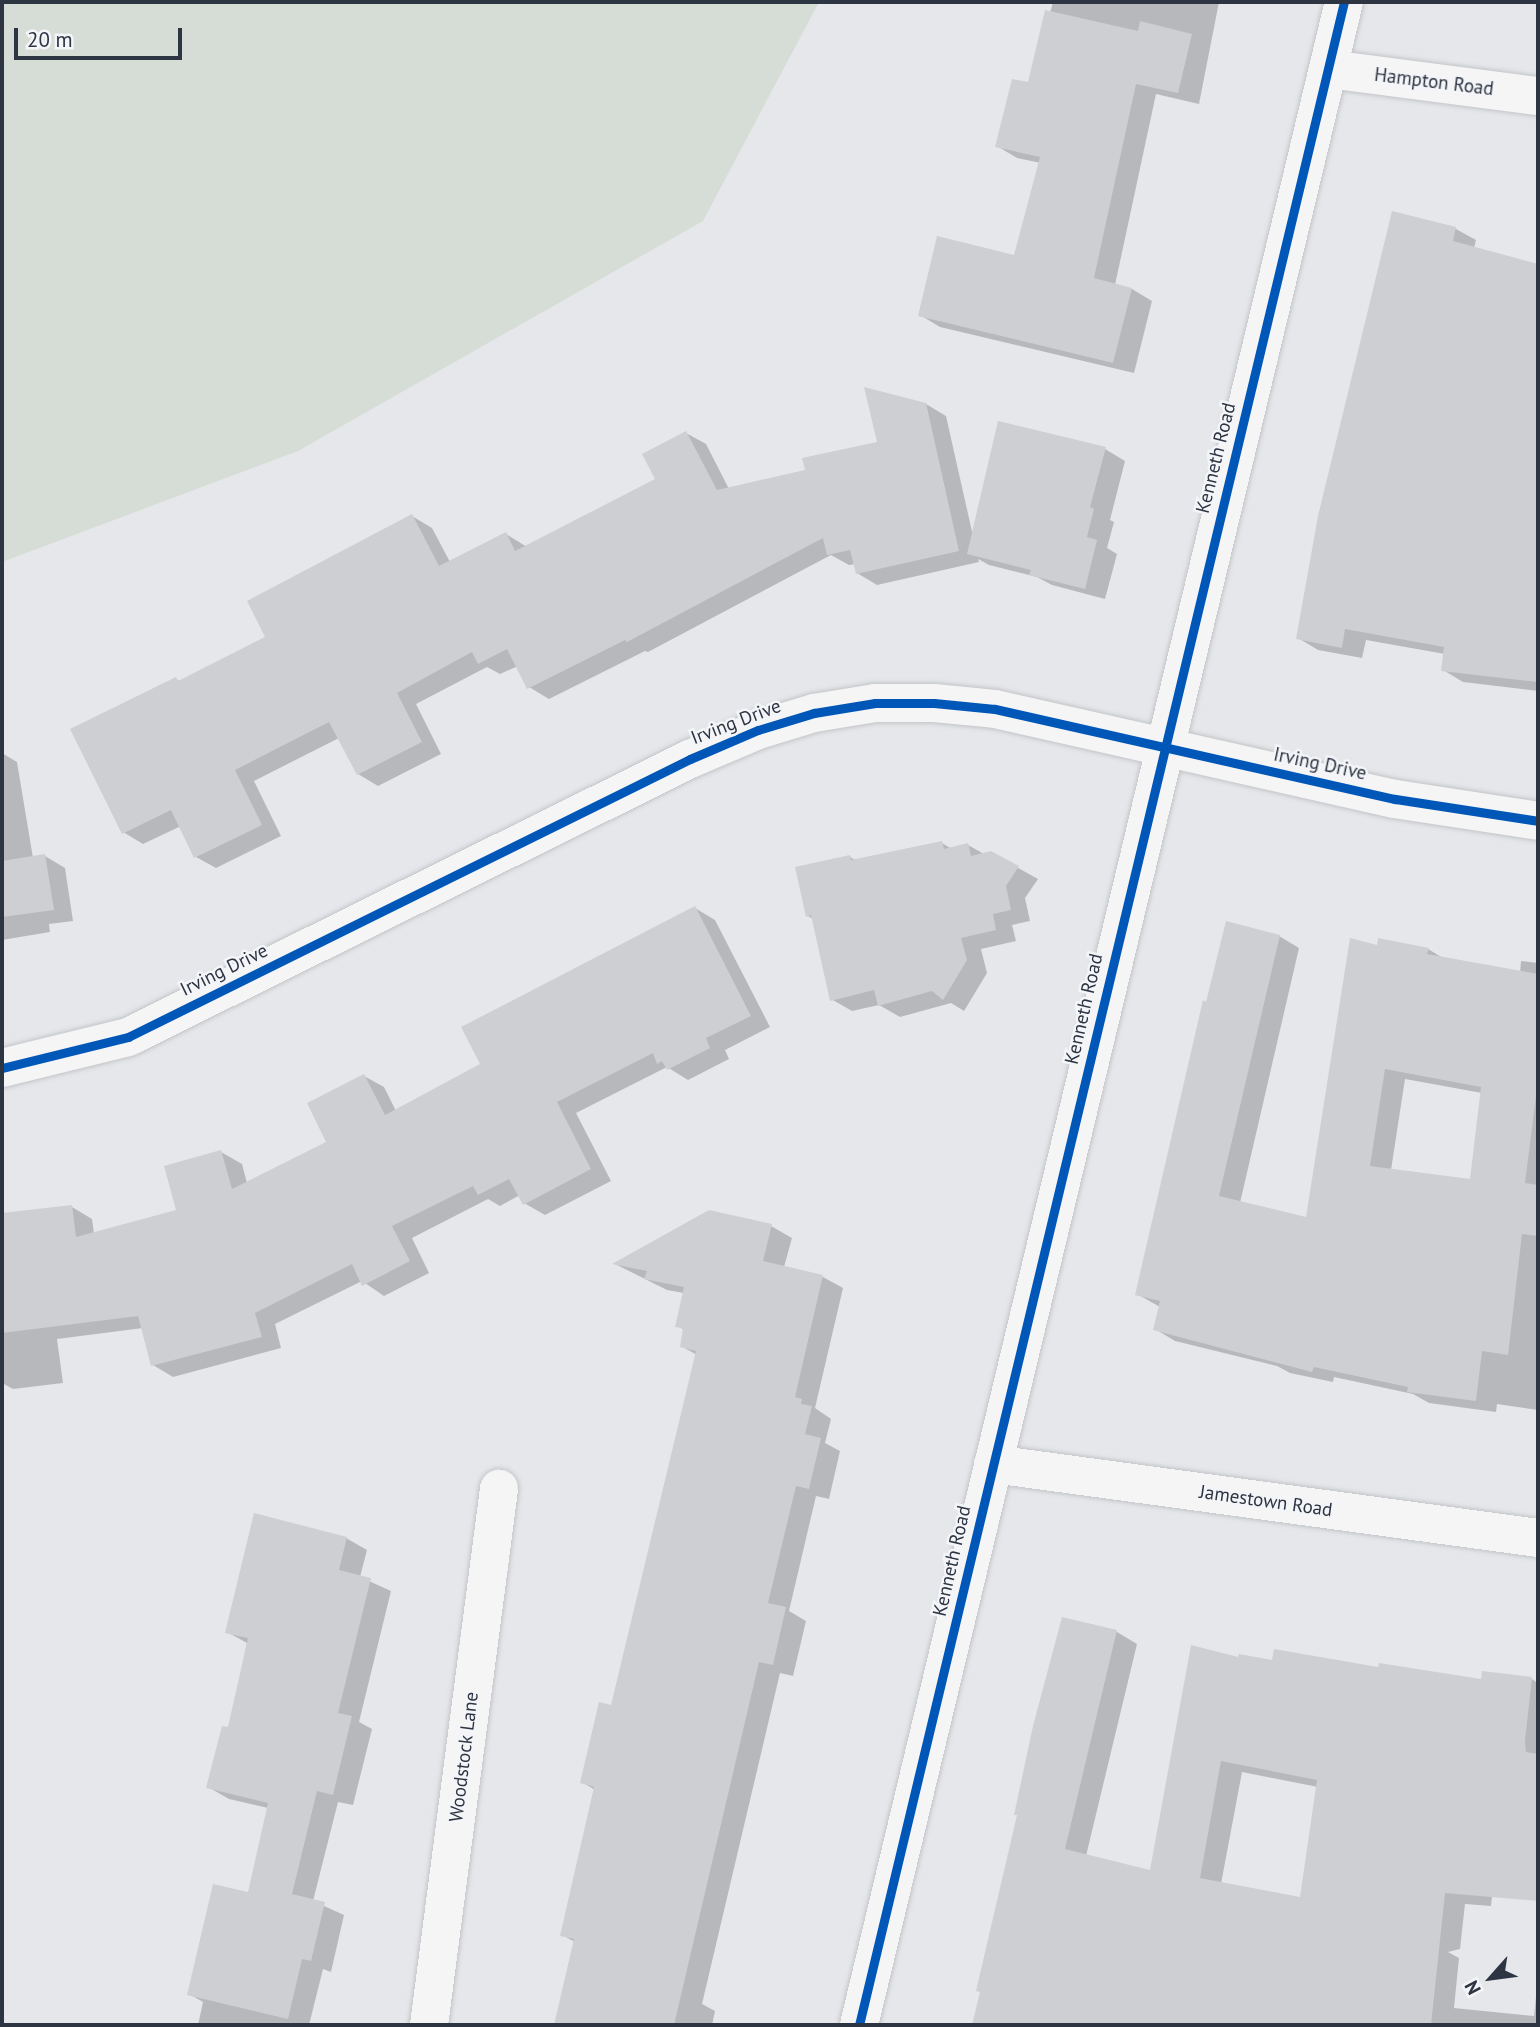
<!DOCTYPE html>
<html>
<head>
<meta charset="utf-8">
<style>
  body { margin:0 }
  #map { position:relative; width:1540px; height:2027px; overflow:hidden; background:#e5e7ea; font-family:"PT Sans",sans-serif }
  div>[style] { position:absolute }
  .green>* { inset:0; background:#d6ddd6 }
  .shadow>* { inset:0; background:#0003 }
  .building>* { inset:0; background:#cecfd2 }
  .roads { filter:drop-shadow(0 0 2px #c3c5c8) drop-shadow(0 0 2px #c3c5c8) }
  .minor>* { height:38px; margin:-19px; padding:0 19px; transform-origin:19px; border-radius:19px; background:#f5f5f6 }
  .cycleway>* { height:9px; margin:-4.5px; padding:0 4.5px; transform-origin:4.5px; border-radius:4.5px; background:#0057b8 }
  span { translate:-50% -50%; white-space:nowrap; text-align:center; line-height:1.15; -webkit-text-stroke:5px #f4f5f8; paint-order:stroke }
  .street-label { font-size:19px; color:#2d3442 }
  .frame { position:absolute; inset:0; border:4px solid #2d3442; pointer-events:none }
  .north { position:absolute; left:1456px; top:1943px; width:70px; height:70px; -webkit-text-stroke:5px #f4f5f8; paint-order:stroke; rotate:242deg; font-size:19px; font-weight:700; line-height:28px; text-align:center; color:#2d3442 }
  .north::after { content:''; display:block; margin:auto; width:24px; height:32px; background:#2d3442; clip-path:polygon(50% 0,100% 100%,50% 72%,0 100%) }
  .scale { position:absolute; left:14px; top:28px; width:168px; height:32px; box-sizing:border-box; border:4px solid #2d3442; border-top:0; padding-left:9px; font-size:21px; line-height:24px; white-space:nowrap; color:#2d3442; -webkit-text-stroke:5px #f4f5f8; paint-order:stroke }
</style>
</head>
<body>
<div id="map">
  <div class="green">
    <i style="clip-path:polygon(2px 2px,819px 2px,703px 221px,298px 451px,2px 562px)"></i>
  </div>
  <div class="shadow">
    <i style="clip-path:polygon(1053px 2px,1219px 2px,1199px 104px,1156px 94px,1115px 285px,1132px 289px,1152px 301px,1134px 373px,940px 327px,920px 315px,1015px 257px,1041px 163px,1017px 158px,997px 146px,1030px 84px)"></i>
    <i style="clip-path:polygon(1393px 213px,1456px 229px,1476px 240px,1474px 248px,1538px 266px,1538px 691px,1463px 682px,1443px 670px,1445px 654px,1366px 640px,1362px 658px,1318px 650px,1298px 638px)"></i>
    <i style="clip-path:polygon(926px 404px,946px 416px,973px 536px,1105px 449px,1125px 461px,1110px 520px,1114px 522px,1107px 548px,1117px 554px,1105px 599px,1052px 585px,1037px 577px,989px 565px,978px 559px,979px 562px,877px 585px,857px 573px,855px 564px,849px 565px,831px 555px,648px 652px,645px 651px,549px 699px,529px 687px,518px 666px,500px 674px,487px 667px,416px 704px,441px 754px,378px 786px,358px 774px,339px 738px,254px 781px,281px 836px,216px 868px,196px 857px,181px 826px,143px 844px,123px 832px,176px 679px,180px 681px,267px 637px,412px 516px,432px 528px,450px 562px,506px 534px,527px 547px,658px 480px,686px 433px,706px 444px,729px 489px,808px 471px,879px 443px)"></i>
    <i style="clip-path:polygon(2px 753px,17px 762px,33px 858px,45px 856px,65px 868px,73px 921px,49px 924px,50px 932px,2px 940px)"></i>
    <i style="clip-path:polygon(942px 843px,952px 849px,968px 845px,984px 854px,991px 853px,1038px 879px,1025px 898px,1030px 921px,1012px 925px,1016px 941px,981px 949px,987px 973px,964px 1011px,951px 1003px,900px 1017px,879px 1005px,852px 1011px,831px 999px,813px 919px,808px 916px,850px 857px,857px 861px)"></i>
    <i style="clip-path:polygon(695px 908px,715px 920px,770px 1027px,725px 1050px,729px 1059px,688px 1080px,667px 1067px,576px 1113px,611px 1181px,545px 1215px,524px 1203px,520px 1195px,500px 1206px,488px 1199px,412px 1238px,429px 1273px,384px 1296px,362px 1281px,275px 1324px,281px 1348px,173px 1377px,153px 1365px,143px 1328px,57px 1339px,63px 1383px,13px 1389px,2px 1383px,2px 1215px,72px 1207px,92px 1219px,94px 1234px,178px 1212px,221px 1152px,242px 1164px,247px 1183px,329px 1142px,364px 1076px,384px 1087px,396px 1111px,482px 1065px)"></i>
    <i style="clip-path:polygon(evenodd,1279px 936px,1299px 948px,1240px 1203px,1308px 1220px,1378px 947px,1428px 949px,1443px 958px,1520px 973px,1521px 961px,1538px 963px,1538px 1410px,1497px 1404px,1496px 1412px,1429px 1403px,1413px 1394px,1334px 1377px,1333px 1382px,1290px 1373px,1277px 1366px,1175px 1341px,1155px 1329px,1160px 1307px,1137px 1294px,1207px 1004px,1279px 936px,1405px 1079px,1482px 1093px,1471px 1181px,1391px 1170px,1405px 1079px)"></i>
    <i style="clip-path:polygon(771px 1226px,792px 1238px,784px 1267px,823px 1277px,843px 1288px,815px 1408px,831px 1419px,825px 1443px,840px 1451px,829px 1499px,816px 1496px,789px 1611px,806px 1621px,793px 1676px,780px 1673px,702px 2004px,715px 2011px,712px 2025px,555px 2025px,575px 1942px,562px 1935px,595px 1790px,582px 1782px,613px 1708px,697px 1355px,681px 1346px,685px 1330px,677px 1326px,684px 1293px,667px 1290px,615px 1264px)"></i>
    <i style="clip-path:polygon(346px 1538px,367px 1550px,360px 1577px,391px 1591px,359px 1722px,372px 1729px,353px 1805px,338px 1802px,313px 1901px,344px 1915px,331px 1972px,323px 1969px,309px 2025px,198px 2025px,203px 2002px,189px 1994px,249px 1895px,268px 1808px,229px 1799px,208px 1787px,229px 1729px,247px 1643px,227px 1632px)"></i>
    <i style="clip-path:polygon(evenodd,1063px 1619px,1117px 1632px,1137px 1644px,1086px 1856px,1151px 1872px,1240px 1660px,1380px 1669px,1482px 1681px,1483px 1673px,1532px 1679px,1538px 1683px,1538px 1846px,1498px 1840px,1491px 1906px,1465px 1904px,1460px 1949px,1448px 1952px,1459px 1958px,1454px 2008px,1534px 2016px,1538px 1977px,1538px 2025px,974px 2025px,1063px 1619px,1242px 1772px,1318px 1787px,1302px 1900px,1221px 1884px,1242px 1772px)"></i>
  </div>
  <div class="building">
    <i style="clip-path:polygon(1045px 10px,1138px 31px,1140px 21px,1192px 34px,1178px 93px,1136px 84px,1094px 278px,1132px 288px,1113px 363px,918px 316px,937px 236px,1014px 255px,1040px 157px,995px 147px,1012px 79px,1028px 82px)"></i>
    <i style="clip-path:polygon(1392px 211px,1456px 227px,1453px 241px,1538px 264px,1538px 682px,1441px 671px,1444px 647px,1345px 629px,1342px 648px,1296px 639px,1318px 516px)"></i>
    <i style="clip-path:polygon(864px 387px,926px 403px,959px 551px,856px 574px,850px 550px,827px 555px,823px 538px,627px 642px,625px 640px,527px 689px,507px 649px,478px 664px,472px 652px,397px 693px,422px 742px,357px 775px,329px 722px,235px 770px,262px 825px,194px 858px,171px 810px,122px 834px,70px 729px,176px 677px,178px 681px,265px 637px,247px 601px,412px 514px,439px 566px,506px 532px,515px 551px,655px 479px,642px 454px,686px 431px,717px 490px,805px 470px,802px 458px,877px 442px)"></i>
    <i style="clip-path:polygon(998px 421px,1106px 447px,1090px 507px,1094px 509px,1087px 537px,1097px 540px,1085px 589px,1029px 575px,1031px 570px,967px 554px)"></i>
    <i style="clip-path:polygon(942px 841px,944px 849px,968px 843px,971px 856px,991px 851px,1019px 866px,1006px 886px,1011px 910px,993px 914px,996px 930px,961px 938px,967px 960px,943px 1000px,932px 991px,878px 1006px,874px 990px,830px 1001px,811px 915px,806px 917px,795px 867px,850px 855px,851px 860px)"></i>
    <i style="clip-path:polygon(45px 854px,54px 910px,2px 917px,2px 861px)"></i>
    <i style="clip-path:polygon(695px 906px,751px 1016px,706px 1038px,710px 1048px,667px 1070px,662px 1061px,657px 1064px,653px 1053px,557px 1102px,591px 1169px,523px 1205px,509px 1179px,478px 1195px,473px 1186px,392px 1226px,410px 1261px,362px 1286px,352px 1264px,255px 1313px,262px 1337px,151px 1366px,138px 1316px,2px 1333px,2px 1213px,72px 1205px,76px 1237px,176px 1210px,164px 1166px,221px 1150px,232px 1189px,326px 1142px,307px 1103px,364px 1074px,385px 1115px,480px 1064px,461px 1027px)"></i>
    <i style="clip-path:polygon(evenodd,1226px 921px,1280px 935px,1219px 1196px,1306px 1217px,1350px 938px,1377px 945px,1378px 938px,1429px 948px,1427px 954px,1538px 974px,1538px 1080px,1525px 1183px,1538px 1185px,1538px 1236px,1522px 1234px,1508px 1355px,1482px 1351px,1476px 1401px,1407px 1392px,1408px 1387px,1314px 1367px,1312px 1372px,1153px 1330px,1160px 1301px,1135px 1295px,1203px 1000px,1206px 1002px,1226px 921px,1385px 1069px,1481px 1087px,1470px 1179px,1370px 1166px,1385px 1069px)"></i>
    <i style="clip-path:polygon(709px 1210px,772px 1224px,763px 1261px,823px 1275px,795px 1397px,802px 1399px,801px 1404px,812px 1406px,805px 1434px,821px 1438px,809px 1489px,796px 1486px,768px 1603px,786px 1607px,773px 1665px,759px 1662px,674px 2025px,554px 2025px,574px 1939px,560px 1936px,594px 1787px,580px 1783px,599px 1702px,611px 1705px,696px 1351px,680px 1347px,683px 1328px,675px 1327px,684px 1287px,644px 1279px,647px 1271px,612px 1264px)"></i>
    <i style="clip-path:polygon(254px 1513px,347px 1537px,339px 1570px,371px 1578px,338px 1713px,352px 1716px,333px 1795px,317px 1791px,292px 1894px,325px 1902px,311px 1961px,302px 1959px,288px 2019px,187px 1995px,213px 1884px,248px 1892px,268px 1803px,206px 1788px,222px 1726px,228px 1727px,248px 1638px,225px 1633px)"></i>
    <i style="clip-path:polygon(evenodd,1062px 1617px,1117px 1630px,1065px 1849px,1150px 1870px,1191px 1645px,1238px 1657px,1239px 1654px,1272px 1660px,1274px 1649px,1378px 1667px,1379px 1663px,1481px 1679px,1482px 1671px,1532px 1677px,1525px 1741px,1526px 1752px,1538px 1754px,1538px 1901px,1445px 1893px,1431px 2025px,972px 2025px,980px 1992px,976px 1991px,1017px 1815px,1014px 1815px,1033px 1726px,1062px 1617px,1221px 1761px,1317px 1780px,1300px 1897px,1200px 1878px,1221px 1761px)"></i>
  </div>
  <div class="roads">
    <div class="minor">
      <i style="left:1329px;top:69px;width:211px;rotate:7.4deg"></i>
      <i style="left:2px;top:1068px;width:130px;rotate:-13.8deg"></i>
      <i style="left:128px;top:1037px;width:627px;rotate:-26.32deg"></i>
      <i style="left:690px;top:759px;width:74px;rotate:-23.1deg"></i>
      <i style="left:758px;top:730px;width:59px;rotate:-16.9deg"></i>
      <i style="left:814px;top:713px;width:62px;rotate:-9.3deg"></i>
      <i style="left:875px;top:703px;width:59px"></i>
      <i style="left:934px;top:703px;width:61px;rotate:5.6deg"></i>
      <i style="left:995px;top:709px;width:410px;rotate:12.7deg"></i>
      <i style="left:1395px;top:799px;width:145px;rotate:8.7deg"></i>
      <i style="left:993px;top:1464px;width:550px;rotate:7.73deg"></i>
      <i style="left:429px;top:2025px;width:541px;rotate:-82.56deg"></i>
      <i style="left:859px;top:2025px;width:2080px;rotate:-76.52deg"></i>
    </div>
  </div>
  <div class="cycleway">
    <i style="left:2px;top:1068px;width:130px;rotate:-13.8deg"></i>
    <i style="left:128px;top:1037px;width:627px;rotate:-26.32deg"></i>
    <i style="left:690px;top:759px;width:74px;rotate:-23.1deg"></i>
    <i style="left:758px;top:730px;width:59px;rotate:-16.9deg"></i>
    <i style="left:814px;top:713px;width:62px;rotate:-9.3deg"></i>
    <i style="left:875px;top:703px;width:59px"></i>
    <i style="left:934px;top:703px;width:61px;rotate:5.6deg"></i>
    <i style="left:995px;top:709px;width:410px;rotate:12.7deg"></i>
    <i style="left:1395px;top:799px;width:145px;rotate:8.7deg"></i>
    <i style="left:859px;top:2025px;width:2080px;rotate:-76.52deg"></i>
  </div>
  <div class="street-label">
    <span style="left:1434px;top:82px;rotate:7deg">Hampton Road</span>
    <span style="left:1216px;top:458px;rotate:-76deg">Kenneth Road</span>
    <span style="left:736px;top:722px;rotate:-21deg">Irving Drive</span>
    <span style="left:1320px;top:764px;rotate:12deg">Irving Drive</span>
    <span style="left:224px;top:970px;rotate:-26deg">Irving Drive</span>
    <span style="left:1084px;top:1009px;rotate:-77deg">Kenneth Road</span>
    <span style="left:1266px;top:1501px;rotate:8deg">Jamestown Road</span>
    <span style="left:952px;top:1561px;rotate:-77deg">Kenneth Road</span>
    <span style="left:464px;top:1757px;rotate:-83deg">Woodstock Lane</span>
  </div>
  <div class="frame"></div>
  <div class="north">N</div>
  <div class="scale">20 m</div>
</div>
</body>
</html>
